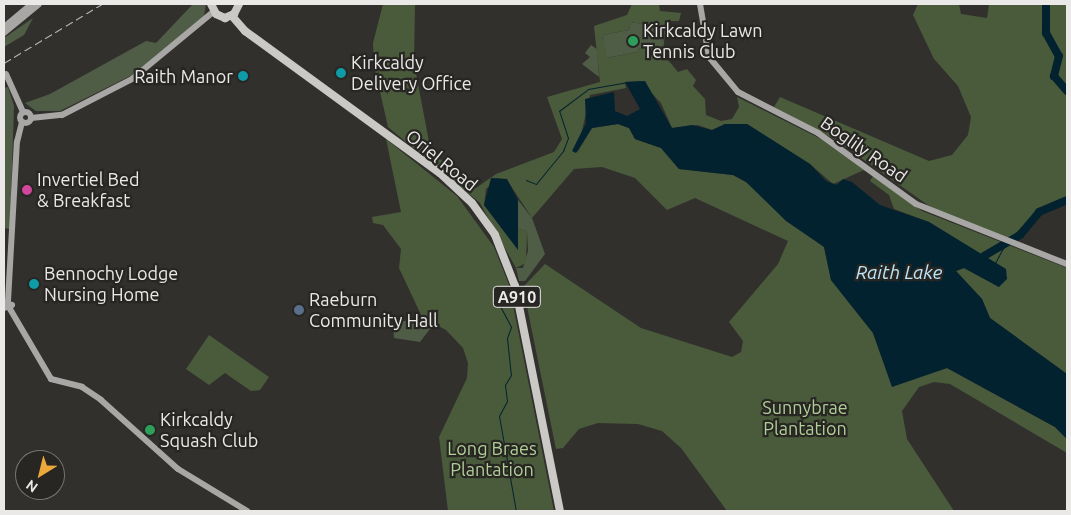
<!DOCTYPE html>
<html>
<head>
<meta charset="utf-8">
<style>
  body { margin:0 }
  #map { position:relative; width:1071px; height:515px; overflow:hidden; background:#31302d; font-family:Ubuntu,sans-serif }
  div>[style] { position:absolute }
  .green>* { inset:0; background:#505d46 }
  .forest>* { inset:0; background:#4a5b3c }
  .water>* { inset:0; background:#03222f }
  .stream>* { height:1px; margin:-0.5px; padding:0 0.5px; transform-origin:0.5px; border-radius:0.5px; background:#03222f }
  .river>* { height:8px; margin:-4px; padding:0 4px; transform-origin:4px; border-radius:4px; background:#03222f }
  .secondary>* { height:6px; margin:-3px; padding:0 3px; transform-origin:3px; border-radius:3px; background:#a8a7a5 }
  .secondary>.ring { margin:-3px; padding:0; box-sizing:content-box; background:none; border:6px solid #a8a7a5; border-radius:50% }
  .primary>* { height:8px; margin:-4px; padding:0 4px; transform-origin:4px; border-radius:4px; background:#cac9c6 }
  .rail>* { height:1px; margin-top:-0.5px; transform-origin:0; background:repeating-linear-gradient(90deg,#b4b3b2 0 8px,transparent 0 12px) }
  .dots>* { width:14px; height:14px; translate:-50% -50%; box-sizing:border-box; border:2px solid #272623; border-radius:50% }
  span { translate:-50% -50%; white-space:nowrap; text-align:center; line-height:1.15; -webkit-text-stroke:4.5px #272623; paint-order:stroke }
  .shield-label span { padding:1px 4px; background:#272623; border:1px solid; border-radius:4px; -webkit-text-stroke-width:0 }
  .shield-label { font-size:16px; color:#eae9e8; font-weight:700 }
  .poi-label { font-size:18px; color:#eae9e8 }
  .left { translate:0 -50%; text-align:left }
  .right { translate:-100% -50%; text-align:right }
  .street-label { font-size:18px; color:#eae9e8 }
  .park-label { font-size:18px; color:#b0ce96 }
  .water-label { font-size:19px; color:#bce5f8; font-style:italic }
  .frame { position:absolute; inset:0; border:5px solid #eae9e8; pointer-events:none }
  .north { position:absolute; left:15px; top:450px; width:50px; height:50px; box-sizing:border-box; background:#272623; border:1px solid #757472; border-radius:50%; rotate:216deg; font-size:14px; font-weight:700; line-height:20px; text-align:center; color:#eae9e8 }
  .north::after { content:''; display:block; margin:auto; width:18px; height:22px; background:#eca93a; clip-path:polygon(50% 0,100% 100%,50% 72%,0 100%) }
</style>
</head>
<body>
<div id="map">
  <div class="green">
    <i style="clip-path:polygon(193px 4px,206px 4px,204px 16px,144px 69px,60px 111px,36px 111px,25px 103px,50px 94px,146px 41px,156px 43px)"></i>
    <i style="clip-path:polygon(33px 18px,24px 35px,4px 47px,4px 38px)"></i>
    <i style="clip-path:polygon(631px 22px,664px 28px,661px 51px,639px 48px,637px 52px,606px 58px,603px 35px,629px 30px)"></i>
    <i style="clip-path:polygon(591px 45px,597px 49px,599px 77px,582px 64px,590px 57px,585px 53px)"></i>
    <i style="clip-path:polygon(8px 87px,14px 106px,10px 229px,4px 228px,4px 88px)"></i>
    <i style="clip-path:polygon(518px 200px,532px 218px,545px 254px,525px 281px,519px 281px,516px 268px,523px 268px,528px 251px,527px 231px,515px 228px)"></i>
    <i style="clip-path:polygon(423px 318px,433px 325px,420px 342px,394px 338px,393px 323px)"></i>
  </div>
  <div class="forest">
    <i style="clip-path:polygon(evenodd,383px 4px,415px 4px,414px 63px,431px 152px,476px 188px,496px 174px,554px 152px,562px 139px,547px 97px,600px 82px,594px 26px,627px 15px,632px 4px,659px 4px,660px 11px,681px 13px,679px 21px,666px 21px,663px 54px,678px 72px,687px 69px,696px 80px,693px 86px,705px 99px,706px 115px,721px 121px,732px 119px,739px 107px,737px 97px,821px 139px,864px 170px,833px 184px,810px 164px,747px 124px,725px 124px,712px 130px,698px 125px,672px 128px,661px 103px,640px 81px,625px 82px,626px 88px,590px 95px,577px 153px,592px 128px,618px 124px,629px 128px,635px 139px,661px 148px,679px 169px,733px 175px,746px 182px,824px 247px,831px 280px,873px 333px,892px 386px,947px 368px,1055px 427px,1067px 439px,1067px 453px,950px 384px,934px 382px,919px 387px,902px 411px,907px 439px,954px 511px,727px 511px,681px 448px,662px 431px,638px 424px,598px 423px,579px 429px,563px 448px,556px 449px,523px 287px,545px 264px,641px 328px,732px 357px,741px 352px,743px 341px,729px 322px,778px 264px,788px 241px,695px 198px,667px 210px,635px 178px,602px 167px,574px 169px,532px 218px,507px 180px,497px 178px,486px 189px,484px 205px,518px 248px,515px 228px,527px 231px,526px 263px,516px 268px,480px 203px,388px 127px,374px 65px,373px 43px,383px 4px,631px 22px,664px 28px,661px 51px,639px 48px,637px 52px,607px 58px,603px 35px,629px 30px,631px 22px)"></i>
    <i style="clip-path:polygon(918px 4px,959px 4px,961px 14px,987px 18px,989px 4px,1067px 4px,1067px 203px,1034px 214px,1009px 240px,935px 210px,834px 139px,774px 107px,780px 97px,929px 161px,952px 155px,968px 135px,971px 117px,958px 86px,934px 59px,913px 15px)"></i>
    <i style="clip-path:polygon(386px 139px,457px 196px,494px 247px,509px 285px,554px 511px,448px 511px,439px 437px,467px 378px,468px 363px,463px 348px,446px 330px,422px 317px,399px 268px,401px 249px,383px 225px,373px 223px,372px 217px,401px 212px)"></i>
    <i style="clip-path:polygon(873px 176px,922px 211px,1067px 268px,1067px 374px,990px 318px,982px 299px,956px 271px,964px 268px,999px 287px,1005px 269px,929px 222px,894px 209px,889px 195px,870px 181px)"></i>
    <i style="clip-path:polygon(209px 335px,269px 377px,260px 390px,251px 391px,225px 373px,209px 385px,186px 369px)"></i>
  </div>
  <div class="water">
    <i style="clip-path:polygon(645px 81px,672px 128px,692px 125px,712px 130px,725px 124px,747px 124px,810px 164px,826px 181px,837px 185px,843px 179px,852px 182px,880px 205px,929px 222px,1006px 269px,1007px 279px,999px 287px,964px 268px,956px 271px,982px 299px,990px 318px,1067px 374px,1067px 439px,1055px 427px,947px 368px,892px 387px,873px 333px,831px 280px,824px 247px,786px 221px,746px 182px,733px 175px,679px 169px,661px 148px,635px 139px,629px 128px,618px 124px,592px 128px,576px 153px,572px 151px,586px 123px,585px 99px,614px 92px,615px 111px,627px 116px,640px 109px,625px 82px)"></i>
    <i style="clip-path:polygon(491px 178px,507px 179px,518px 200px,518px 250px,484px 205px)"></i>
  </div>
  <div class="stream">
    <i style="left:526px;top:180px;width:11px;rotate:22deg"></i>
    <i style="left:536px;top:184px;width:43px;rotate:-50.7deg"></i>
    <i style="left:563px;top:151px;width:14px;rotate:-69deg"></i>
    <i style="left:568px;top:138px;width:28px;rotate:-108deg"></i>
    <i style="left:559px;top:111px;width:36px;rotate:-37deg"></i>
    <i style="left:588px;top:89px;width:39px;rotate:-10deg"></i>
    <i style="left:995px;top:263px;width:21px;rotate:-62deg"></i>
    <i style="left:504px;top:293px;width:14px;rotate:107deg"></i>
    <i style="left:500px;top:306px;width:24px;rotate:62deg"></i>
    <i style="left:511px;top:327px;width:12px;rotate:110deg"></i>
    <i style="left:507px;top:338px;width:37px;rotate:84deg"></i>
    <i style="left:511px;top:375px;width:12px;rotate:121deg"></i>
    <i style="left:505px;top:385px;width:16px;rotate:83deg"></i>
    <i style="left:507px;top:401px;width:17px;rotate:118deg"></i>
    <i style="left:499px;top:416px;width:97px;rotate:79.9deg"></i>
  </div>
  <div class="river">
    <i style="left:1046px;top:4px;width:29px;rotate:90deg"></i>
    <i style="left:1046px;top:33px;width:26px;rotate:61deg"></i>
    <i style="left:1059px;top:56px;width:21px;rotate:104deg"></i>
    <i style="left:1054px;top:76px;width:20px;rotate:49deg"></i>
    <i style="left:984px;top:256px;width:42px;rotate:-30.3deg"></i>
    <i style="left:1020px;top:235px;width:30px;rotate:-50deg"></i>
    <i style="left:1039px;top:212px;width:30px;rotate:-23deg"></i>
  </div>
  <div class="secondary">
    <i style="left:700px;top:4px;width:54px;rotate:80.4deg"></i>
    <i style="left:709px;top:57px;width:45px;rotate:50.4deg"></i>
    <i style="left:738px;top:92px;width:90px;rotate:27.1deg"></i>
    <i style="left:818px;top:133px;width:121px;rotate:35.9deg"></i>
    <i style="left:916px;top:204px;width:162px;rotate:21.7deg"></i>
    <i style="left:4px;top:27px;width:35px;rotate:-40deg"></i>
    <i style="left:4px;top:33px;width:45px;rotate:-39.6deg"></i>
    <i style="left:6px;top:74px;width:42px;rotate:65.9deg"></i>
    <i class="ring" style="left:19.5px;top:111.5px;width:5px;height:5px"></i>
    <i style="left:31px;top:118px;width:31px;rotate:-6deg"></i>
    <i style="left:62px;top:115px;width:79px;rotate:-27.2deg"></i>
    <i style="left:132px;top:79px;width:105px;rotate:-39.6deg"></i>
    <i style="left:8px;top:301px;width:159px;rotate:-86.8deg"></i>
    <i style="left:17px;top:142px;width:21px;rotate:-76deg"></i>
    <i style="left:4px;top:303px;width:8px;rotate:14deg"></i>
    <i style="left:12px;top:305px;width:9px;rotate:159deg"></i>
    <i style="left:10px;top:309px;width:81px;rotate:59.6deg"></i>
    <i style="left:51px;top:379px;width:32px;rotate:14deg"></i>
    <i style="left:82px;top:387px;width:23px;rotate:34deg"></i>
    <i style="left:101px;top:400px;width:103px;rotate:41.9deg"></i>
    <i style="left:178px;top:469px;width:81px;rotate:31.3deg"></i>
  </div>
  <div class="primary">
    <i style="left:211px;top:4px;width:11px;rotate:63deg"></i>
    <i style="left:216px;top:14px;width:10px;rotate:24deg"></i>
    <i style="left:225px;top:18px;width:10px;rotate:-24deg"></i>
    <i style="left:234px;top:14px;width:11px;rotate:-63deg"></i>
    <i style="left:232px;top:16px;width:20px;rotate:49deg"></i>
    <i style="left:245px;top:31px;width:241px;rotate:36.1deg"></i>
    <i style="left:440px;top:173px;width:44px;rotate:43.2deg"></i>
    <i style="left:472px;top:203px;width:39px;rotate:54deg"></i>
    <i style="left:495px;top:235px;width:55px;rotate:68.6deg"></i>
    <i style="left:515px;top:286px;width:229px;rotate:78.7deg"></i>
  </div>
  <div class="rail">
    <i style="left:4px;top:63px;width:114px;rotate:-31deg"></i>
  </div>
  <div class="dots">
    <i style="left:633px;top:41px;background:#2e9e5b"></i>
    <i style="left:341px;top:73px;background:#0f9aa8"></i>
    <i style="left:243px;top:76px;background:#0f9aa8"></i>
    <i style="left:27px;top:190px;background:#d1479c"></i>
    <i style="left:34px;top:284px;background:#0f9aa8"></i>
    <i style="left:299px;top:310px;background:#5c6f8a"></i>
    <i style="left:150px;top:430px;background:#2e9e5b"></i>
  </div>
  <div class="shield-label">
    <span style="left:517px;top:297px">A910</span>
  </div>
  <div class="poi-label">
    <span class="left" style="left:643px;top:41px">Kirkcaldy Lawn<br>Tennis Club</span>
    <span class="left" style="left:351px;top:73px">Kirkcaldy<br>Delivery Office</span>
    <span class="right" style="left:233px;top:76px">Raith Manor</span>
    <span class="left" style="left:37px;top:190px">Invertiel Bed<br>&amp; Breakfast</span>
    <span class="left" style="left:44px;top:284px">Bennochy Lodge<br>Nursing Home</span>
    <span class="left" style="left:309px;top:310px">Raeburn<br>Community Hall</span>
    <span class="left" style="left:160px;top:430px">Kirkcaldy<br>Squash Club</span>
  </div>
  <div class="street-label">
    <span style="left:864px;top:149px;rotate:35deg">Boglily Road</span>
    <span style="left:442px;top:160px;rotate:39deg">Oriel Road</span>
  </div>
  <div class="park-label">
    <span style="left:805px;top:418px">Sunnybrae<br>Plantation</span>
    <span style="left:492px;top:459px">Long Braes<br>Plantation</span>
  </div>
  <div class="water-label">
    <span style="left:899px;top:273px">Raith Lake</span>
  </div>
  <div class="frame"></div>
  <div class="north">N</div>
</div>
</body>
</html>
